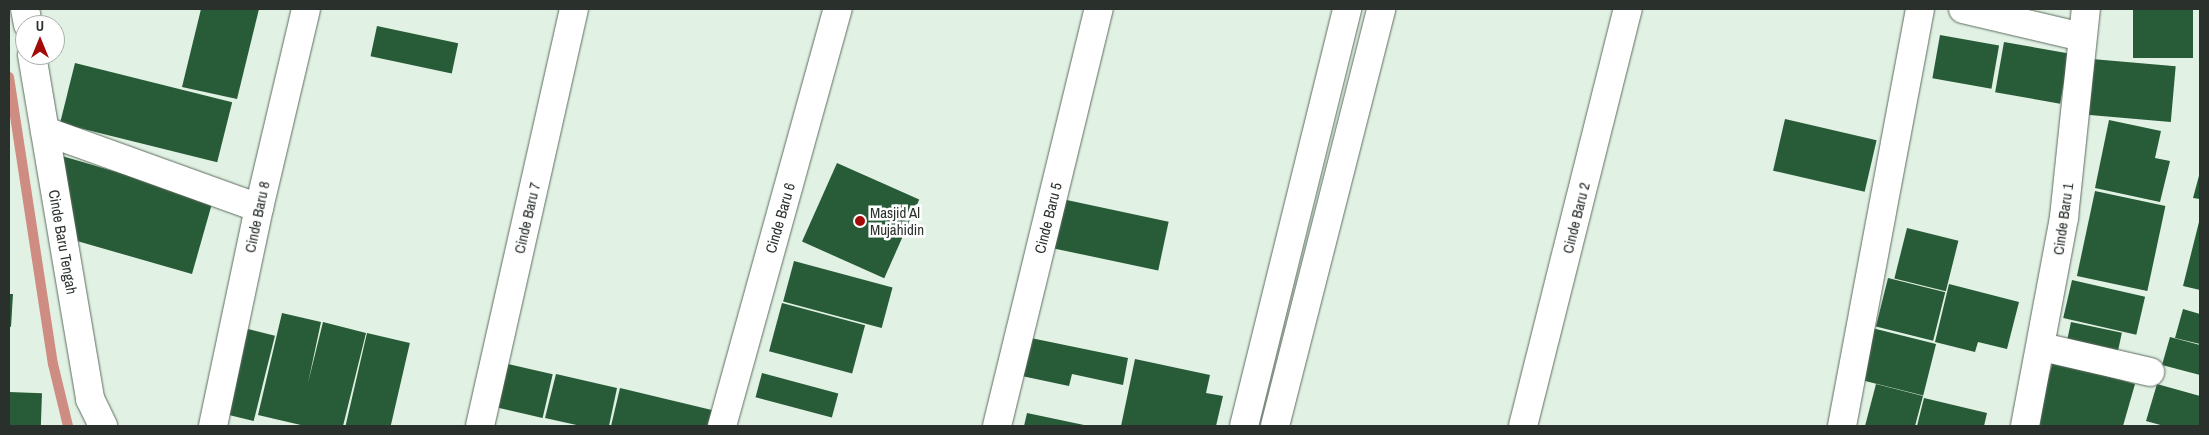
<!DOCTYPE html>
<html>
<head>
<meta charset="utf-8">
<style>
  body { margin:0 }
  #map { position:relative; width:2209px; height:435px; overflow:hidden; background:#e1f2e4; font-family:"Archivo Narrow",sans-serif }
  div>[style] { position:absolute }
  .stream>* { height:10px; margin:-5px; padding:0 5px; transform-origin:5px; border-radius:5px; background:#ce8c82 }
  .building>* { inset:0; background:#285b37; transform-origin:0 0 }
  .roads { filter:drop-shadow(0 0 1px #5d6c60) drop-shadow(0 0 1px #5d6c60) }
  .street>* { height:28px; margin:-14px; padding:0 14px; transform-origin:14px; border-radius:14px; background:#fff }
  .dots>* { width:14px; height:14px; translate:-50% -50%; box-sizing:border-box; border:2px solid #fff; border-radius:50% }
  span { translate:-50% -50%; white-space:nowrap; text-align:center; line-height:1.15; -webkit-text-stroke:5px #fff; paint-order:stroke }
  .poi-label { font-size:15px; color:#2a312c }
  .left { translate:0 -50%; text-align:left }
  .street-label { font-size:15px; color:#2a312c }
  .frame { position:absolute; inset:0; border:10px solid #2a312c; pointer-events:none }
  .north { position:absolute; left:15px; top:15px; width:50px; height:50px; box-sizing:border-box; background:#fff; border:1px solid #aaadab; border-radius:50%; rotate:0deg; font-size:14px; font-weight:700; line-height:20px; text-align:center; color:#2a312c }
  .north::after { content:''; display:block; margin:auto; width:18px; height:22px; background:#a30c06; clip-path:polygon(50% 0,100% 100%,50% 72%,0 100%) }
</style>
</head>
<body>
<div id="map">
  <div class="stream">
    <i style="left:9px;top:77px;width:290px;rotate:81.3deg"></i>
    <i style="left:53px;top:364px;width:64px;rotate:76.4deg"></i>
  </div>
  <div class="building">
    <i style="clip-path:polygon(201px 9px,259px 9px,237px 99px,182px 87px)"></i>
    <i style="left:2133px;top:9px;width:60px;height:49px"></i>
    <i style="left:377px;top:26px;width:83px;height:31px;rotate:12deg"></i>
    <i style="left:1940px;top:35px;width:60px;height:44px;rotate:10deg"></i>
    <i style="left:2004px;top:42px;width:66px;height:51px;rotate:10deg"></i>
    <i style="left:2092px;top:59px;width:84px;height:56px;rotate:5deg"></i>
    <i style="left:75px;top:63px;width:162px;height:62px;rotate:14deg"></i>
    <i style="left:1785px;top:119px;width:94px;height:53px;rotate:13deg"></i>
    <i style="clip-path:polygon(2109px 120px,2161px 131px,2155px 158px,2170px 161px,2160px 202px,2095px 188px)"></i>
    <i style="clip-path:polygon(55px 154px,213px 200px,192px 274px,70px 239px)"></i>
    <i style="left:837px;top:163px;width:90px;height:86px;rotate:24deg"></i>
    <i style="clip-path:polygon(2200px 172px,2200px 199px,2193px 198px)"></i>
    <i style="left:2095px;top:191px;width:72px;height:87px;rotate:12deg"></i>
    <i style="left:1062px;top:199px;width:109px;height:50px;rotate:12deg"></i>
    <i style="clip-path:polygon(2200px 218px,2200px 290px,2183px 286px)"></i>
    <i style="left:1907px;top:228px;width:53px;height:52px;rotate:14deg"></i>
    <i style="left:794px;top:261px;width:102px;height:42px;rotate:15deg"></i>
    <i style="left:1888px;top:278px;width:59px;height:50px;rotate:14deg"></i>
    <i style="left:2072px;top:280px;width:75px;height:39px;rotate:13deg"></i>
    <i style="clip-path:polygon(1949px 284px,2019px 302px,2007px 349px,1978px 342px,1975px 352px,1935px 342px)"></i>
    <i style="clip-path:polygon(9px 294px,13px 294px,11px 327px,9px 326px)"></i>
    <i style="left:782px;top:303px;width:86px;height:50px;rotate:15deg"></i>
    <i style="clip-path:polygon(2183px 309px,2200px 314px,2200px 344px,2175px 338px)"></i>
    <i style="clip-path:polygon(282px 313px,321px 322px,308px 383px,323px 322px,366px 333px,343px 426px,305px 426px,258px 415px)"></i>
    <i style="left:2071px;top:322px;width:52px;height:22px;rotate:12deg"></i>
    <i style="left:240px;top:327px;width:36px;height:88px;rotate:14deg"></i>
    <i style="left:1872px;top:328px;width:66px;height:53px;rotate:14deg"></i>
    <i style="left:367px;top:333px;width:44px;height:96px;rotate:13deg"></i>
    <i style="clip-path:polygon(1026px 337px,1128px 358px,1123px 385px,1072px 374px,1069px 386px,1017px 375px)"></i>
    <i style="clip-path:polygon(2170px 337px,2200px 345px,2200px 375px,2162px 365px)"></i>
    <i style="clip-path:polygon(1135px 359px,1210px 375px,1206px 393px,1223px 396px,1216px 426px,1121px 426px)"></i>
    <i style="clip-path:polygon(2053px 361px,2135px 384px,2123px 426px,2035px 426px)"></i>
    <i style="left:504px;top:363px;width:50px;height:45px;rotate:13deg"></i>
    <i style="left:762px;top:373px;width:79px;height:25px;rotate:15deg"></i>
    <i style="clip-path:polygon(556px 374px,617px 388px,609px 426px,581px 426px,545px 418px)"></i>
    <i style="clip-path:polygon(1876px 384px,1923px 396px,1915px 426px,1865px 426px)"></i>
    <i style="clip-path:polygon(2157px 384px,2200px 396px,2200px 426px,2164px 426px,2146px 421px)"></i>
    <i style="clip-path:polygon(620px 388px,716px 411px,713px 426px,611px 426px)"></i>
    <i style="left:9px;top:392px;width:33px;height:33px;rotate:2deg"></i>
    <i style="clip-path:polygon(1924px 398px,1987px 413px,1984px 426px,1917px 426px)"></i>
    <i style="clip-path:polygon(1027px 413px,1084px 425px,1084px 426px,1024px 426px)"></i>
  </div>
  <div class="roads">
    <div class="street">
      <i style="left:25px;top:9px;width:16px;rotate:79deg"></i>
      <i style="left:1963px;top:9px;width:122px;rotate:13.2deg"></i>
      <i style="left:32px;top:55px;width:349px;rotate:80.4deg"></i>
      <i style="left:90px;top:399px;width:30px;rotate:64deg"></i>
      <i style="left:45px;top:131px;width:227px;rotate:19.8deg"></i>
      <i style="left:2042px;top:347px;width:111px;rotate:13deg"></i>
      <i style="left:213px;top:426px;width:223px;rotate:-78.1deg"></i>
      <i style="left:259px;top:208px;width:204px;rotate:-76.7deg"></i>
      <i style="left:480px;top:426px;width:427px;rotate:-77.3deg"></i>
      <i style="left:722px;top:426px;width:433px;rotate:-74.5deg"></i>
      <i style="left:997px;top:426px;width:429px;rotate:-76.3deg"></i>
      <i style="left:1244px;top:426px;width:430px;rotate:-76.1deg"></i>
      <i style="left:1275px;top:426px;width:430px;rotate:-75.7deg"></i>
      <i style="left:1523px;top:426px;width:430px;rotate:-75.9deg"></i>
      <i style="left:1842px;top:426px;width:424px;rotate:-79.4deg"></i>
      <i style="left:2025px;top:426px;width:213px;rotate:-79.4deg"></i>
      <i style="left:2064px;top:217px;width:209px;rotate:-84deg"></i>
    </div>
  </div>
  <div class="dots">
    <i style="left:860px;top:221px;background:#a30c06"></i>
  </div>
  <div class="poi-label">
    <span class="left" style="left:870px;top:221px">Masjid Al<br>Mujahidin</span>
  </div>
  <div class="street-label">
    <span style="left:257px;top:217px;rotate:-78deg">Cinde Baru 8</span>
    <span style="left:527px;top:218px;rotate:-77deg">Cinde Baru 7</span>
    <span style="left:780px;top:218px;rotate:-74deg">Cinde Baru 6</span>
    <span style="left:1048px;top:218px;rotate:-76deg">Cinde Baru 5</span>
    <span style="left:1576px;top:218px;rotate:-76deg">Cinde Baru 2</span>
    <span style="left:2063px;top:219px;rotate:-82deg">Cinde Baru 1</span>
    <span style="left:63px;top:242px;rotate:80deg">Cinde Baru Tengah</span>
  </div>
  <div class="frame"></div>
  <div class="north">U</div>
</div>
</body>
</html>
